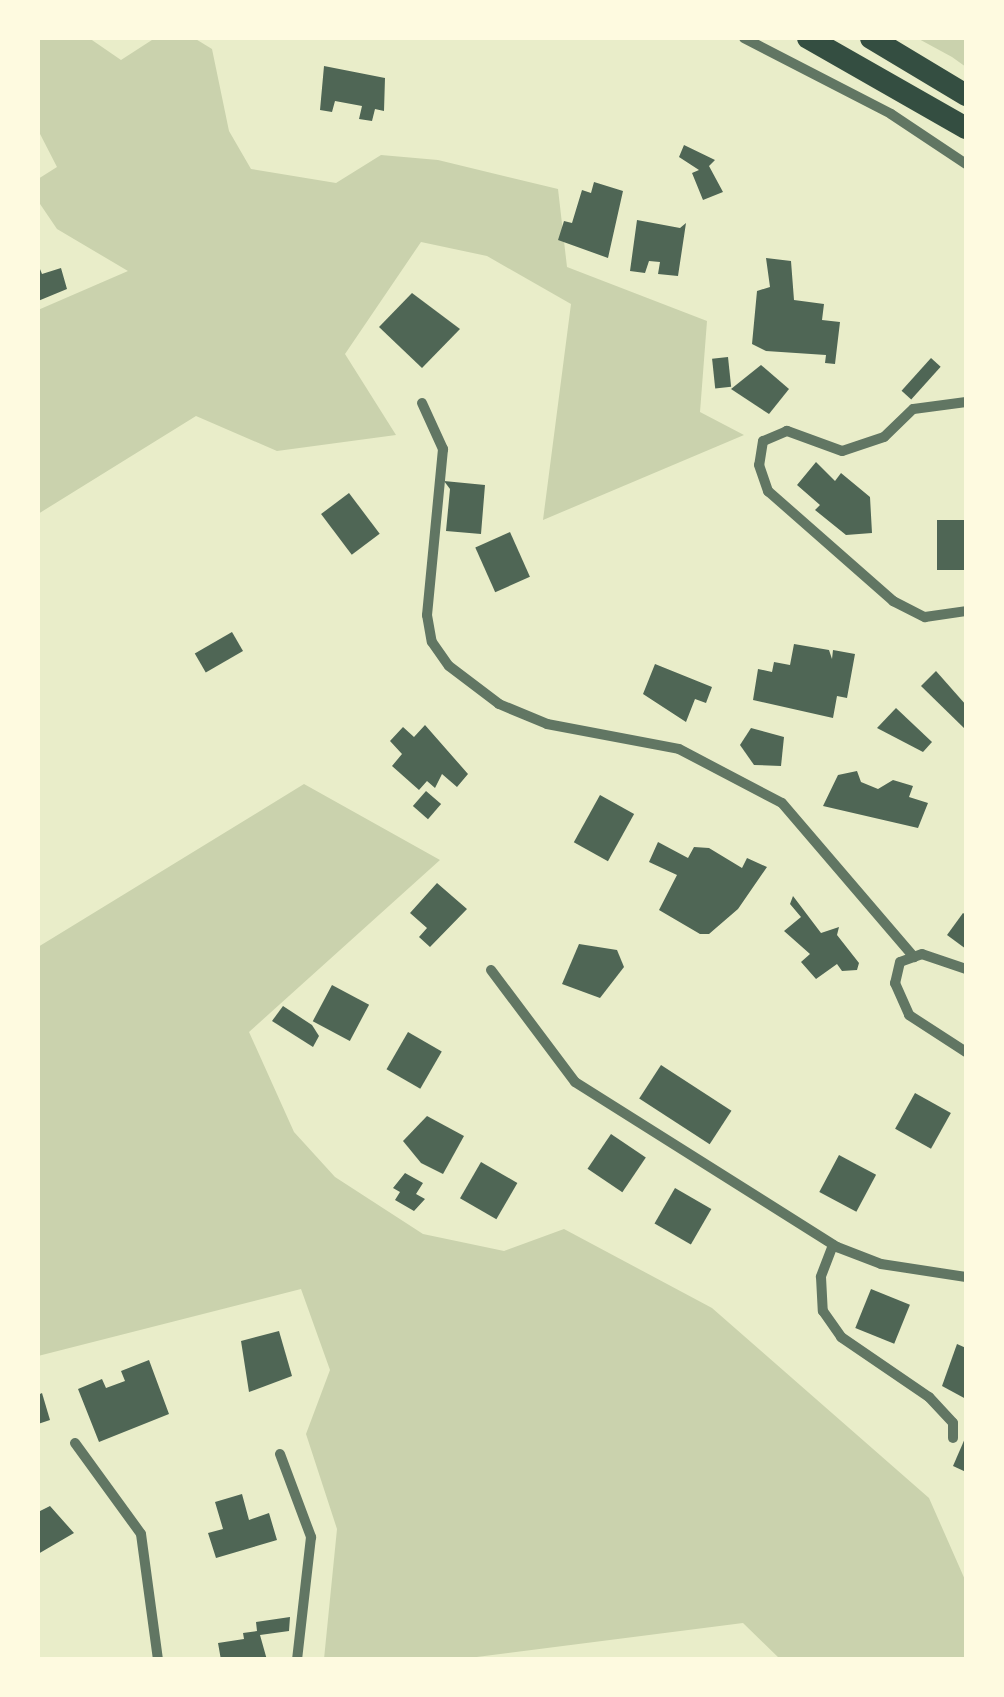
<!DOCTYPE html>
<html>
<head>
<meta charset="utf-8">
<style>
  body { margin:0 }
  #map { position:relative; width:1004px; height:1697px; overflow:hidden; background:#e9edc9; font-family:Commissioner,sans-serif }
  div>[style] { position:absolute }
  .green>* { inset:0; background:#cad2ad }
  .building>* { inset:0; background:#4f6655; transform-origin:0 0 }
  .minor>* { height:10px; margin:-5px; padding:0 5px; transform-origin:5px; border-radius:5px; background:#617663 }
  .motorway>* { height:22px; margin:-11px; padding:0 11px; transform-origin:11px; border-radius:11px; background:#344e41 }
  span { translate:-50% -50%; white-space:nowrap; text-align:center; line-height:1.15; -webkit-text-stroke:8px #fefae0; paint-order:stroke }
  .frame { position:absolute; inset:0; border:40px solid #fefae0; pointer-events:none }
</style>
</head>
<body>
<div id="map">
  <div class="green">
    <i style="clip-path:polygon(38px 38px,89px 38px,121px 60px,155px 38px,194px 38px,212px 49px,229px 131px,251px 169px,336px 183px,381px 155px,438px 160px,558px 189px,567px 267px,707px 321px,700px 412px,744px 435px,543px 520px,571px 304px,487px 256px,421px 242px,345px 354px,396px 435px,277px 451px,196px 416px,38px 514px,38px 310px,128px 271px,57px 229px,38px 201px,38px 179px,57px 167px,38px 130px)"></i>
    <i style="clip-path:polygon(917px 38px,966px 38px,966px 67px,952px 57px)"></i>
    <i style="clip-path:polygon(304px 784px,440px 860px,249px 1032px,294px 1132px,335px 1177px,423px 1234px,504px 1251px,564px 1229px,712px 1308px,929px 1498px,966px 1582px,966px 1659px,780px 1659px,743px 1623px,461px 1659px,324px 1659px,337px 1529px,306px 1434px,330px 1370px,301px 1289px,38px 1356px,38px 947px)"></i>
  </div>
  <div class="building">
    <i style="clip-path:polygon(324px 66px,385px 78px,384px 111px,375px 109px,372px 121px,359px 119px,362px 106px,335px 101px,332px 112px,320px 110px)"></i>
    <i style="clip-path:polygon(684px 145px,715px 160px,709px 166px,723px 192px,703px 200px,692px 173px,699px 170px,679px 157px)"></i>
    <i style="clip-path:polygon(594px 182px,623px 191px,608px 258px,558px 240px,564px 221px,572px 223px,582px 190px,591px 193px)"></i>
    <i style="clip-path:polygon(637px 220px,680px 228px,686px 223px,678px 276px,658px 274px,660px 262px,649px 261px,645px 273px,630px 271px)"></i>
    <i style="clip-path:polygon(766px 258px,791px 261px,794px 300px,824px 304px,822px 320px,840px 322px,835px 364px,825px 363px,826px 355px,766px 351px,752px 344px,757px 291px,770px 287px)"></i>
    <i style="clip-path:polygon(38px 264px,42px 274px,61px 268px,67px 289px,38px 301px)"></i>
    <i style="clip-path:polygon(412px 293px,460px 329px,422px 368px,379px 327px)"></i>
    <i style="left:728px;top:357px;width:30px;height:16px;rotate:84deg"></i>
    <i style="left:931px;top:358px;width:13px;height:44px;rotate:42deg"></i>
    <i style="clip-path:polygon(761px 365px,789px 389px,769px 414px,731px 389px)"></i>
    <i style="clip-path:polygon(816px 462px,835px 481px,841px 473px,870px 497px,872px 533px,846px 535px,815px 510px,820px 505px,797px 485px)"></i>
    <i style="clip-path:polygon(444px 481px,485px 485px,481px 534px,446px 531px,450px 489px)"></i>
    <i style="left:349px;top:493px;width:51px;height:35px;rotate:53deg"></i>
    <i style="left:937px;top:520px;width:29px;height:50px"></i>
    <i style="left:510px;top:532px;width:49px;height:38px;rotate:66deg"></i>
    <i style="left:232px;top:632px;width:22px;height:43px;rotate:60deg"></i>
    <i style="clip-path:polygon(794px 644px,829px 650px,832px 659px,833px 650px,855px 654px,847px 698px,837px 696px,833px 718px,753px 700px,758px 669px,772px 672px,774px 662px,790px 665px)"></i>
    <i style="clip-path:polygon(655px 664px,712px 687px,706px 703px,695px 699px,686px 722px,643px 694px)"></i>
    <i style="clip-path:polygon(936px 671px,966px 705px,966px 730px,921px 686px)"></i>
    <i style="clip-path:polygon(896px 708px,932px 742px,923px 752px,877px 728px)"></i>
    <i style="clip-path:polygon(425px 725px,468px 774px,457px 787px,442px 774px,435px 788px,427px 781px,419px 790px,392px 766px,402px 754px,390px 741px,403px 727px,414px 737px)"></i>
    <i style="clip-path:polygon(751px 728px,784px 737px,781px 766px,754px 765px,740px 745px)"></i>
    <i style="clip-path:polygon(857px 771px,861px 782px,878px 789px,893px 780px,913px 786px,909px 797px,928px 803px,918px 828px,823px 806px,838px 775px)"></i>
    <i style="left:426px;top:791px;width:20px;height:20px;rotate:41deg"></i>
    <i style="left:600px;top:795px;width:39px;height:54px;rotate:29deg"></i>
    <i style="clip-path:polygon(658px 842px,688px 858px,694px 847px,709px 848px,742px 868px,747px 858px,767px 867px,738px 909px,709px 934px,700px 934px,659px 910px,677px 875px,649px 862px)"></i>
    <i style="clip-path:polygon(437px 883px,467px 909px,430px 947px,419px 937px,427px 928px,410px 913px)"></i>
    <i style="clip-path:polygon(793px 896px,821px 933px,839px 927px,837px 935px,859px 963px,857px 970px,842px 971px,837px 964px,816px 979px,801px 962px,810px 954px,784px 931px,801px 917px,790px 904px)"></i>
    <i style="clip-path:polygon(963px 913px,966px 915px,966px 949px,947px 935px)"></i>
    <i style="clip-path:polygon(579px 944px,617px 950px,624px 967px,600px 998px,562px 984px)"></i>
    <i style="left:332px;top:985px;width:42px;height:41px;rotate:28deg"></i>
    <i style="clip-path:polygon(283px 1006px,312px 1025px,319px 1036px,313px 1047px,272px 1021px)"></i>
    <i style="left:408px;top:1032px;width:39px;height:43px;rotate:30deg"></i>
    <i style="left:661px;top:1065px;width:84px;height:40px;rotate:33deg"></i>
    <i style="left:915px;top:1093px;width:41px;height:41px;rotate:29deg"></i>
    <i style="clip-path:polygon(427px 1116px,464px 1136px,443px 1174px,421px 1163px,403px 1141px)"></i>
    <i style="left:611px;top:1134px;width:42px;height:42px;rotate:34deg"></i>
    <i style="left:839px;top:1155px;width:42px;height:42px;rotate:28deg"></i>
    <i style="left:481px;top:1162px;width:42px;height:42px;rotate:30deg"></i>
    <i style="clip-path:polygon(405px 1173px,423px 1183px,416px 1194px,425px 1199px,414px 1211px,395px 1200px,400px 1192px,393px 1188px)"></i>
    <i style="left:675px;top:1188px;width:42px;height:41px;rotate:30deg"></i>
    <i style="left:871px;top:1289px;width:42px;height:42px;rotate:22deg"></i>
    <i style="clip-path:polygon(279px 1331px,292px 1376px,249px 1392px,241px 1341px)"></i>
    <i style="clip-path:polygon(957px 1344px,966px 1348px,966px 1399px,942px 1386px)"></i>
    <i style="clip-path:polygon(149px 1360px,169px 1414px,99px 1442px,78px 1389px,102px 1379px,106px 1388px,125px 1381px,121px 1371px)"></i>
    <i style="clip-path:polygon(42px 1393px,50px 1420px,38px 1424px,38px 1395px)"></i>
    <i style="clip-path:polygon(966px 1436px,966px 1472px,953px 1466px)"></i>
    <i style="clip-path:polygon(242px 1494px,249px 1520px,269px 1513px,277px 1540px,216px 1558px,208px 1533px,223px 1529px,215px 1502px)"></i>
    <i style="clip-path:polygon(38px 1506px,40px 1511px,50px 1506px,74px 1533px,38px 1554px)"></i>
    <i style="clip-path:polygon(290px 1617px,289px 1631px,260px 1635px,267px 1660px,221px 1660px,218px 1643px,244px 1639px,243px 1633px,257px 1631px,256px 1622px)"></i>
  </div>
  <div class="minor">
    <i style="left:744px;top:38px;width:165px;rotate:27.3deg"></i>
    <i style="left:891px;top:114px;width:90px;rotate:33.7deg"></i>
    <i style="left:966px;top:402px;width:53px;rotate:172.5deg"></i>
    <i style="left:913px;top:409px;width:40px;rotate:136deg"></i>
    <i style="left:884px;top:437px;width:44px;rotate:161.6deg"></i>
    <i style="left:842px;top:451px;width:59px;rotate:-160deg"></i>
    <i style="left:787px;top:431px;width:26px;rotate:157deg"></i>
    <i style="left:763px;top:441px;width:24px;rotate:99deg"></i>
    <i style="left:759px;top:465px;width:28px;rotate:71deg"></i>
    <i style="left:768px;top:491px;width:167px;rotate:41.3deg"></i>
    <i style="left:893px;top:601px;width:36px;rotate:27deg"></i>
    <i style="left:925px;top:617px;width:41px;rotate:-8.3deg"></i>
    <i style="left:422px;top:403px;width:51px;rotate:65.5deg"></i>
    <i style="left:443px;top:449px;width:167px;rotate:95.5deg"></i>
    <i style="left:427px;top:615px;width:27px;rotate:80deg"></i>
    <i style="left:432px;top:642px;width:29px;rotate:55deg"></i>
    <i style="left:449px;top:666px;width:63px;rotate:37.2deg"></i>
    <i style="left:499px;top:704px;width:52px;rotate:22.6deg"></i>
    <i style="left:547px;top:724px;width:134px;rotate:10.7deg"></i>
    <i style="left:679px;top:749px;width:116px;rotate:27.7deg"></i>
    <i style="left:782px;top:803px;width:203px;rotate:49.4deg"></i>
    <i style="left:966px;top:969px;width:46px;rotate:-161.2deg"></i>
    <i style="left:922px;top:954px;width:23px;rotate:160deg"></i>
    <i style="left:900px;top:962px;width:22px;rotate:103deg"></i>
    <i style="left:895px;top:983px;width:35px;rotate:66deg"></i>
    <i style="left:909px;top:1015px;width:68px;rotate:33deg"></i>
    <i style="left:491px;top:970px;width:140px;rotate:53.1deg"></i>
    <i style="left:575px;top:1082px;width:310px;rotate:32.2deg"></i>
    <i style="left:837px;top:1247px;width:47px;rotate:21.1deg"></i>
    <i style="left:881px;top:1264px;width:86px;rotate:8.7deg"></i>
    <i style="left:833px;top:1245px;width:34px;rotate:111deg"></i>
    <i style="left:821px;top:1277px;width:34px;rotate:87deg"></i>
    <i style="left:823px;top:1311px;width:32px;rotate:55deg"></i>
    <i style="left:841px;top:1337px;width:107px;rotate:34.3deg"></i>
    <i style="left:929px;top:1397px;width:35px;rotate:47deg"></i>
    <i style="left:953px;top:1423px;width:15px;rotate:90deg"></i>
    <i style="left:75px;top:1443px;width:112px;rotate:54deg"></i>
    <i style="left:141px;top:1534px;width:127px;rotate:82.3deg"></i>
    <i style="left:280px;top:1454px;width:89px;rotate:69.5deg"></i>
    <i style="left:311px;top:1537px;width:124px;rotate:96.5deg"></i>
  </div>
  <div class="motorway">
    <i style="left:808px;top:38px;width:182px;rotate:29.7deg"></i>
    <i style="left:871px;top:38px;width:111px;rotate:31deg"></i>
  </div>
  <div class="frame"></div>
</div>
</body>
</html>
